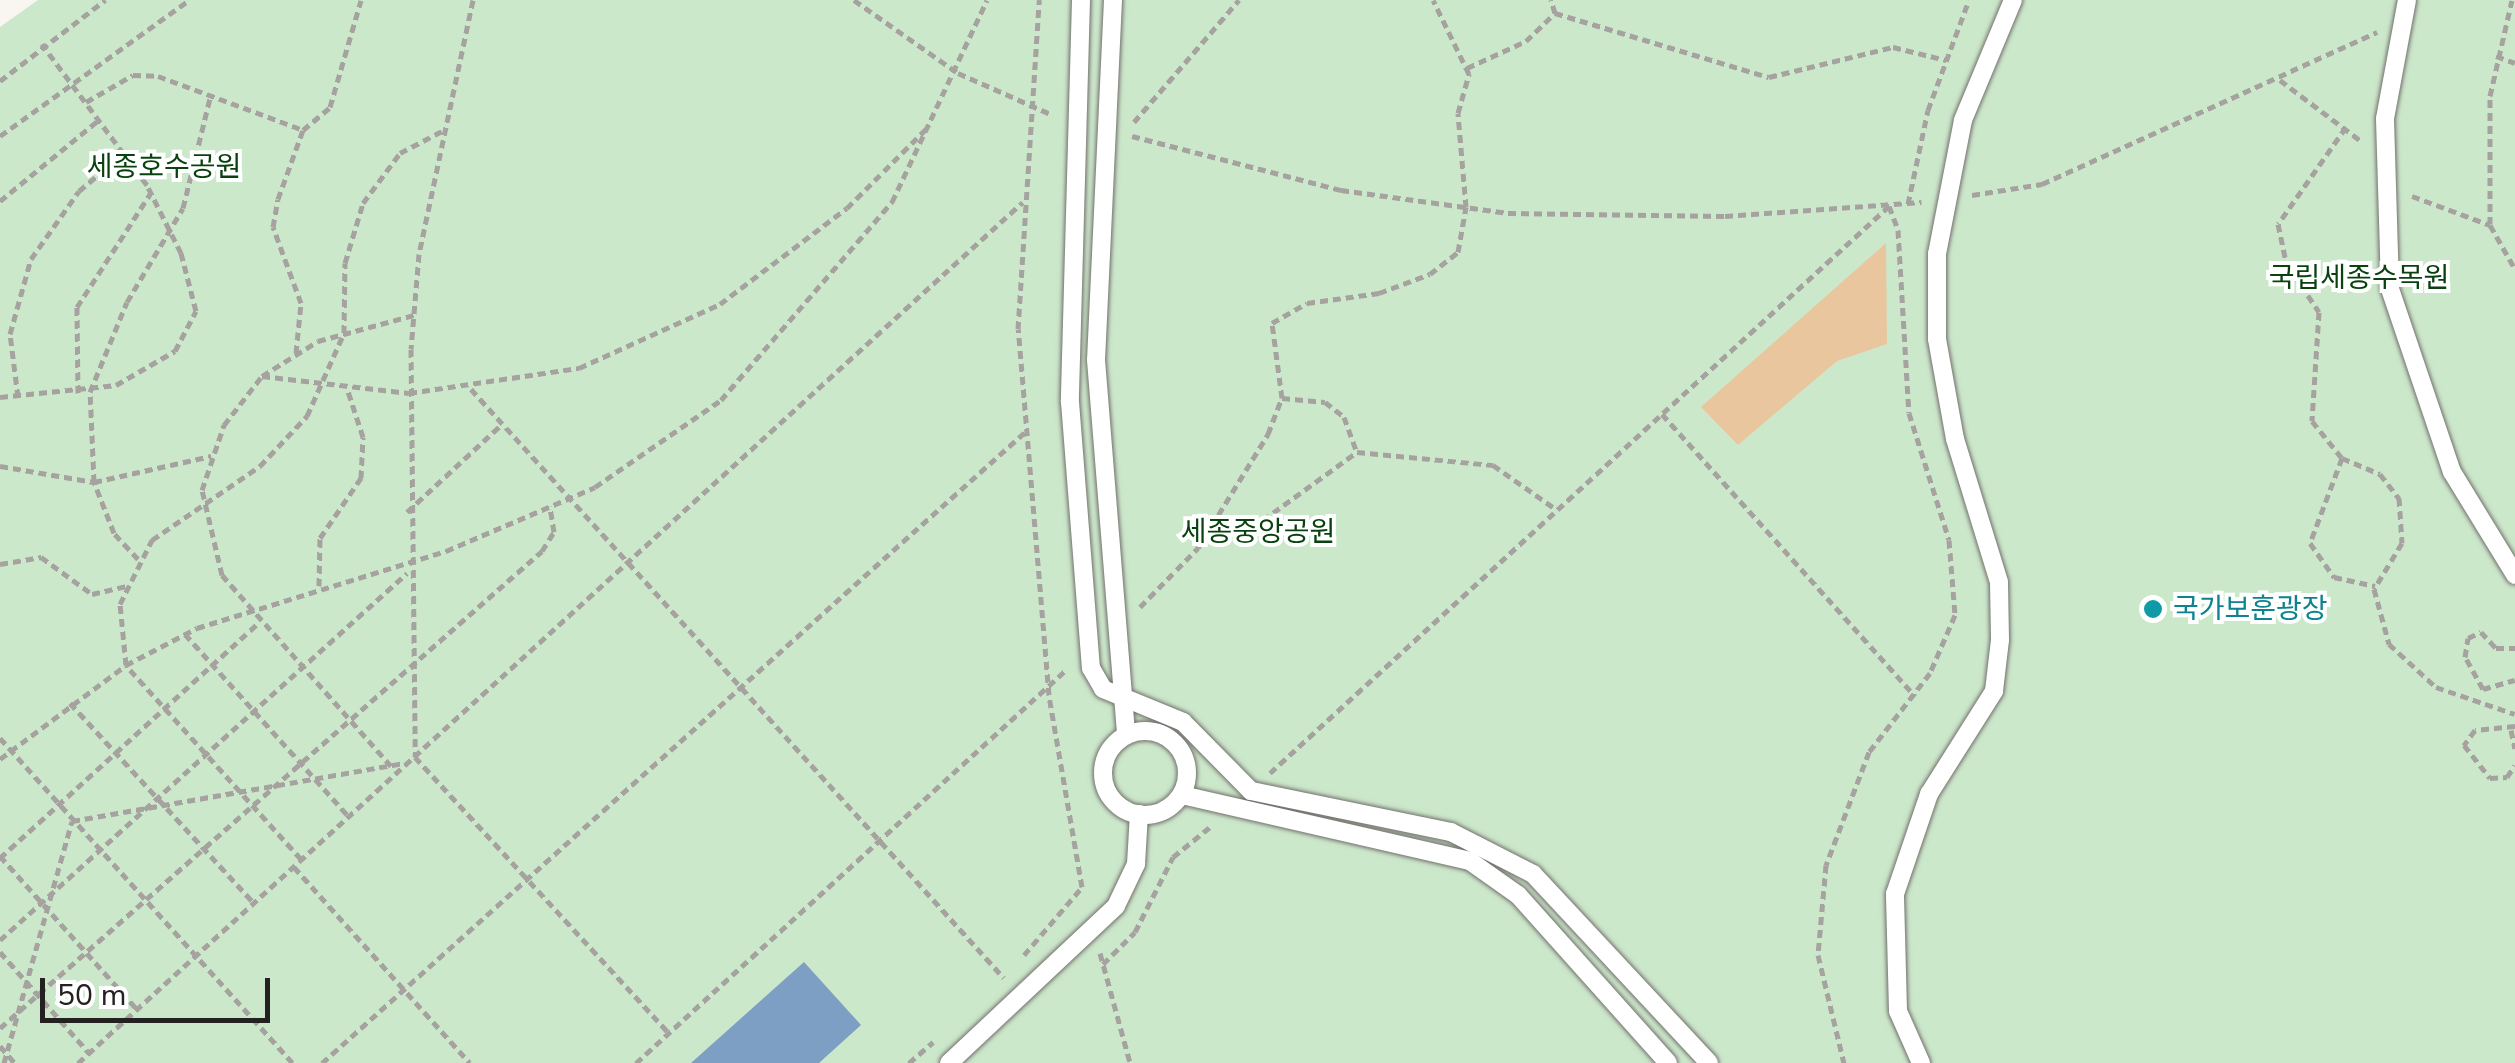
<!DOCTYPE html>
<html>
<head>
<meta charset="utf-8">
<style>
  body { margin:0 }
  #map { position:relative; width:2515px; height:1063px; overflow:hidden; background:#f9f5f1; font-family:"Nunito Sans","Noto Sans KR",sans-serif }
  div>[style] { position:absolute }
  .green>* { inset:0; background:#cce8cb }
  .water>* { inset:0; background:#7c9fc3 }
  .building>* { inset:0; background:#eac69e }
  .path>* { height:5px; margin-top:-2.5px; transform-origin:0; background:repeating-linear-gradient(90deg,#a5a29f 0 8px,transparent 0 13px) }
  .roads { filter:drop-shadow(0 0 2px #73706d) drop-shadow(0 0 2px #73706d) }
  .service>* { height:18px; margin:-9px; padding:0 9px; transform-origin:9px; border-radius:9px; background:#fff }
  .service>.ring { margin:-9px; padding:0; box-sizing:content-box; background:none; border:18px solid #fff; border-radius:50% }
  .dots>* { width:28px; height:28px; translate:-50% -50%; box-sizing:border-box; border:5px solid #fff; border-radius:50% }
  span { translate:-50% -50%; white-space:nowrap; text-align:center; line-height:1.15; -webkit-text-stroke:8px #fff; paint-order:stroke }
  .park-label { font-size:28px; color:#09410f }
  .culture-label { font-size:28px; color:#0d838f }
  .left { translate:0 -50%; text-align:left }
  .scale { position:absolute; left:40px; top:978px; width:230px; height:45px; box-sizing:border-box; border:5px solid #232221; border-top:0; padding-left:12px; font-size:30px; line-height:35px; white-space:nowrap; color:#232221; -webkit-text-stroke:8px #fff; paint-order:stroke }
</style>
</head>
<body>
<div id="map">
  <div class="green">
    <i style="clip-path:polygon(38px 0,2515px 0,2515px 1063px,0 1063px,0 27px)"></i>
  </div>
  <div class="water">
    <i style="clip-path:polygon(804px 962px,861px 1025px,819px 1063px,691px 1063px)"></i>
  </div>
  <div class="building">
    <i style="clip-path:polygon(1886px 243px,1887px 344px,1837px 361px,1738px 445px,1701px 407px)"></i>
  </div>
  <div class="path">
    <i style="left:473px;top:0;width:260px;rotate:102deg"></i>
    <i style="left:419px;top:254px;width:95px;rotate:94.8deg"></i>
    <i style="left:411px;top:349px;width:408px;rotate:89.4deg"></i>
    <i style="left:415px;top:757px;width:374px;rotate:47.4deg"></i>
    <i style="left:854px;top:0;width:127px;rotate:35.1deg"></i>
    <i style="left:958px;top:73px;width:104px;rotate:23.9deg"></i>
    <i style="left:1555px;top:13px;width:223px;rotate:16.7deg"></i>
    <i style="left:1769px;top:77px;width:128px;rotate:-13.6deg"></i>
    <i style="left:1893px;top:47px;width:55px;rotate:13.8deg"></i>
    <i style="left:2496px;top:56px;width:20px;rotate:20deg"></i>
    <i style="left:1467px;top:68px;width:65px;rotate:-24.6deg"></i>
    <i style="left:1526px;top:41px;width:40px;rotate:-44deg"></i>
    <i style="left:1555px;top:13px;width:14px;rotate:-107deg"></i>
    <i style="left:2280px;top:80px;width:101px;rotate:37deg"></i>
    <i style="left:0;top:81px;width:133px;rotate:-37.6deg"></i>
    <i style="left:86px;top:102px;width:54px;rotate:-29.9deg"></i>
    <i style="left:133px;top:75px;width:25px;rotate:2deg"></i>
    <i style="left:158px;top:76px;width:155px;rotate:20.4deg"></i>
    <i style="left:1134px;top:122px;width:161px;rotate:-49.3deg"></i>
    <i style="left:2346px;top:127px;width:118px;rotate:125deg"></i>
    <i style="left:2278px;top:224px;width:40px;rotate:78deg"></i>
    <i style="left:2286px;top:263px;width:59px;rotate:56deg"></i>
    <i style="left:2319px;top:312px;width:109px;rotate:93.7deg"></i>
    <i style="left:2312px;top:421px;width:48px;rotate:51deg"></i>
    <i style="left:2342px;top:458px;width:41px;rotate:22.8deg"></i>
    <i style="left:2380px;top:474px;width:31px;rotate:52deg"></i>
    <i style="left:2399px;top:498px;width:45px;rotate:86.2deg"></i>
    <i style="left:2402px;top:543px;width:54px;rotate:121.3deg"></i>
    <i style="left:2374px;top:589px;width:57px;rotate:74.7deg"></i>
    <i style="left:2389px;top:644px;width:64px;rotate:42.5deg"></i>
    <i style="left:2436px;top:687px;width:83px;rotate:18.9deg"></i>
    <i style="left:0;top:136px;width:233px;rotate:-35.7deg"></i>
    <i style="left:1132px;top:136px;width:216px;rotate:14.5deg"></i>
    <i style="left:1341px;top:190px;width:169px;rotate:7.8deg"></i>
    <i style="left:1508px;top:213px;width:217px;rotate:0.8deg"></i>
    <i style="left:1725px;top:216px;width:197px;rotate:-4.1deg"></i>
    <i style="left:1972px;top:195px;width:71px;rotate:-8.9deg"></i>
    <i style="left:2042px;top:184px;width:368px;rotate:-24.4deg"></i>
    <i style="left:2412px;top:196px;width:83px;rotate:20.4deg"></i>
    <i style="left:2490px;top:225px;width:51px;rotate:60.4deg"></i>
    <i style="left:0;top:201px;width:129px;rotate:-39.4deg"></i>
    <i style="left:1908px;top:204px;width:96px;rotate:-78deg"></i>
    <i style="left:1928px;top:110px;width:117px;rotate:-69.6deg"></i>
    <i style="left:2490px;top:224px;width:128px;rotate:-90deg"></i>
    <i style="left:2490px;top:96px;width:98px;rotate:-77.1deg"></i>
    <i style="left:296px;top:353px;width:50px;rotate:-84.3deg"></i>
    <i style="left:301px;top:303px;width:81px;rotate:-110.2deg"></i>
    <i style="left:273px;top:227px;width:28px;rotate:-80deg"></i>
    <i style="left:278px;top:199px;width:73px;rotate:-70.1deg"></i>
    <i style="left:303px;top:130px;width:35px;rotate:-40deg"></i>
    <i style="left:330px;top:107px;width:111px;rotate:-73.8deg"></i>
    <i style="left:262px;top:376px;width:148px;rotate:6.6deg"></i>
    <i style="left:409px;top:393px;width:172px;rotate:-8.4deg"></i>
    <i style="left:579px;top:368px;width:155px;rotate:-24.4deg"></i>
    <i style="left:720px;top:304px;width:159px;rotate:-37.1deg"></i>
    <i style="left:847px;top:208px;width:117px;rotate:-45deg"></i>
    <i style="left:471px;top:389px;width:794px;rotate:47.86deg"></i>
    <i style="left:78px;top:393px;width:86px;rotate:-90.7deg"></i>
    <i style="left:77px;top:307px;width:135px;rotate:-57.1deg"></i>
    <i style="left:0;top:397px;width:117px;rotate:-5.9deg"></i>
    <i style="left:116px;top:385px;width:68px;rotate:-30deg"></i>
    <i style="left:175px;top:351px;width:45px;rotate:-62.3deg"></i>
    <i style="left:196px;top:311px;width:60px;rotate:-104.5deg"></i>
    <i style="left:181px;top:253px;width:76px;rotate:-116.6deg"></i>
    <i style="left:147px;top:185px;width:176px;rotate:-126.7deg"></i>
    <i style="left:18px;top:397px;width:64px;rotate:-97.2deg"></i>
    <i style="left:10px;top:334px;width:78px;rotate:-74.4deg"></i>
    <i style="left:31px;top:259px;width:83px;rotate:-54.8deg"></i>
    <i style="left:79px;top:191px;width:59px;rotate:-40.2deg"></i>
    <i style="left:1282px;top:398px;width:43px;rotate:5.3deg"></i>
    <i style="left:1325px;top:402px;width:24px;rotate:38deg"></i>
    <i style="left:1344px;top:417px;width:37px;rotate:70deg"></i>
    <i style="left:1662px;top:414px;width:379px;rotate:48.1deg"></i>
    <i style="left:2342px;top:458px;width:91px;rotate:110.6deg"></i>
    <i style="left:2310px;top:543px;width:42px;rotate:54.8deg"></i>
    <i style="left:2334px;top:577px;width:42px;rotate:12.4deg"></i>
    <i style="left:0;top:466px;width:95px;rotate:9.7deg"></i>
    <i style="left:94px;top:482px;width:120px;rotate:-12.5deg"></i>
    <i style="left:407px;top:512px;width:129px;rotate:-42.8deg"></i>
    <i style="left:1219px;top:519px;width:34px;rotate:15deg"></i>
    <i style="left:1252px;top:528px;width:130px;rotate:-35.9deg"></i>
    <i style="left:1357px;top:452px;width:137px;rotate:5.5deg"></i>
    <i style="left:1493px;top:465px;width:78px;rotate:35.1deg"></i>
    <i style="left:138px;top:559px;width:35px;rotate:-133deg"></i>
    <i style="left:114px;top:533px;width:55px;rotate:-111.4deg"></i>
    <i style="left:94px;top:482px;width:90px;rotate:-92.5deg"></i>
    <i style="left:90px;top:392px;width:97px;rotate:-67.7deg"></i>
    <i style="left:127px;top:302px;width:109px;rotate:-59.2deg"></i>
    <i style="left:183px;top:208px;width:117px;rotate:-76.2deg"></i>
    <i style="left:0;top:564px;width:42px;rotate:-9.7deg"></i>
    <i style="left:41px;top:557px;width:63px;rotate:36deg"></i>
    <i style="left:92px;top:594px;width:35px;rotate:-13deg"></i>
    <i style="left:319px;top:586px;width:48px;rotate:-88.8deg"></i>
    <i style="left:320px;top:538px;width:73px;rotate:-55.7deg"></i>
    <i style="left:361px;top:478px;width:41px;rotate:-87.2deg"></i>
    <i style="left:363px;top:437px;width:48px;rotate:-108.1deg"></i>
    <i style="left:1140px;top:607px;width:83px;rotate:-45.5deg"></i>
    <i style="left:1198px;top:548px;width:134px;rotate:-58.4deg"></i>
    <i style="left:1268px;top:434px;width:39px;rotate:-69deg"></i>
    <i style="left:1282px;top:398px;width:76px;rotate:-97.6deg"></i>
    <i style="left:1272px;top:323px;width:40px;rotate:-29.7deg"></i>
    <i style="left:1307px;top:303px;width:73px;rotate:-7.9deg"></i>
    <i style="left:1379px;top:293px;width:54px;rotate:-20.4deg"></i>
    <i style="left:1430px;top:274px;width:36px;rotate:-38deg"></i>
    <i style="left:1458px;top:252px;width:46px;rotate:-79.9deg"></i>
    <i style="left:1466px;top:207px;width:94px;rotate:-94.9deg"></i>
    <i style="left:1458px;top:113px;width:41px;rotate:-74.2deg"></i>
    <i style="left:1469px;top:74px;width:82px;rotate:-115.9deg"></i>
    <i style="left:185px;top:634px;width:246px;rotate:48.1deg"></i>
    <i style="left:2483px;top:689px;width:37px;rotate:-119deg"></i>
    <i style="left:2465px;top:657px;width:19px;rotate:-81deg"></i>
    <i style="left:2468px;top:638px;width:14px;rotate:-25deg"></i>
    <i style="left:2481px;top:632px;width:22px;rotate:47deg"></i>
    <i style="left:2496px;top:648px;width:19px"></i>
    <i style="left:2483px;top:689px;width:33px;rotate:-16deg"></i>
    <i style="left:70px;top:703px;width:272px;rotate:47.4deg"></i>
    <i style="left:2515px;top:726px;width:40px;rotate:174.3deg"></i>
    <i style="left:2475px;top:730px;width:19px;rotate:126deg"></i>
    <i style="left:2464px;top:745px;width:42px;rotate:51.8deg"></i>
    <i style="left:2490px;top:778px;width:17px;rotate:-3deg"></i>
    <i style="left:2507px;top:777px;width:14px;rotate:-56deg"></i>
    <i style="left:2511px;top:730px;width:19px;rotate:78deg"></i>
    <i style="left:0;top:738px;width:438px;rotate:48deg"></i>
    <i style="left:0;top:759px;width:157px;rotate:-36.7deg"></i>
    <i style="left:126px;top:665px;width:80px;rotate:-27.5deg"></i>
    <i style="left:197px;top:628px;width:261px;rotate:-17.2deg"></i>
    <i style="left:446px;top:551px;width:162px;rotate:-23.2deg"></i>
    <i style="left:595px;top:487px;width:153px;rotate:-34.6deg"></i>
    <i style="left:721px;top:400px;width:262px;rotate:-49.2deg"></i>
    <i style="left:892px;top:202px;width:223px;rotate:-64.8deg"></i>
    <i style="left:391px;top:766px;width:255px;rotate:-131.5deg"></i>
    <i style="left:222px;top:575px;width:87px;rotate:-103.2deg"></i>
    <i style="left:202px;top:490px;width:69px;rotate:-71.3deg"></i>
    <i style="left:224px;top:425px;width:62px;rotate:-52.2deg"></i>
    <i style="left:262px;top:376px;width:66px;rotate:-32deg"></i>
    <i style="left:318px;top:341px;width:99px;rotate:-15.2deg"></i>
    <i style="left:1270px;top:773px;width:839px;rotate:-42.49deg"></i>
    <i style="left:1889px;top:206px;width:26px;rotate:69deg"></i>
    <i style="left:1898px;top:230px;width:183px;rotate:86.6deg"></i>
    <i style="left:1909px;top:413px;width:133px;rotate:72.5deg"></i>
    <i style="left:1949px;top:540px;width:75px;rotate:85.4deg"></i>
    <i style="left:1955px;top:615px;width:63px;rotate:113.3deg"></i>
    <i style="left:1930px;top:673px;width:100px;rotate:127.7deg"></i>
    <i style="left:1869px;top:752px;width:121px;rotate:110.8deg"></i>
    <i style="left:1826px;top:865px;width:90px;rotate:95.1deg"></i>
    <i style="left:1818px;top:955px;width:111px;rotate:76.5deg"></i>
    <i style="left:0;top:856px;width:205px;rotate:48.2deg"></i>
    <i style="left:0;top:858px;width:348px;rotate:-42.3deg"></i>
    <i style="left:301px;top:859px;width:261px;rotate:-132.1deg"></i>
    <i style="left:126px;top:665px;width:61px;rotate:-95.6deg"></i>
    <i style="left:120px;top:604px;width:72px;rotate:-63.4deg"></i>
    <i style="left:152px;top:540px;width:131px;rotate:-34.4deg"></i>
    <i style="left:260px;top:466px;width:69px;rotate:-46.8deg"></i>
    <i style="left:307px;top:416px;width:91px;rotate:-66deg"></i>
    <i style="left:344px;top:333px;width:70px;rotate:-89.2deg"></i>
    <i style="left:345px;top:263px;width:63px;rotate:-73.3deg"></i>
    <i style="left:363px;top:203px;width:62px;rotate:-53.5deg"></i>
    <i style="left:400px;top:153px;width:47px;rotate:-27.6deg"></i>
    <i style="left:294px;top:867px;width:263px;rotate:48.1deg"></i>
    <i style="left:0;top:940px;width:548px;rotate:-42.04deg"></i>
    <i style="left:0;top:952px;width:135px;rotate:48.6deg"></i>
    <i style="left:1100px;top:953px;width:114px;rotate:74.7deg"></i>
    <i style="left:1024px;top:955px;width:89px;rotate:-49.5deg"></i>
    <i style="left:1082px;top:887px;width:195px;rotate:-99.8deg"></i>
    <i style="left:1049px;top:695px;width:367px;rotate:-94.8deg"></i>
    <i style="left:1018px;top:329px;width:330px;rotate:-86.3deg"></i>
    <i style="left:1103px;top:964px;width:45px;rotate:-45deg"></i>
    <i style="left:1135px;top:932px;width:84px;rotate:-63.1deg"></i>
    <i style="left:1173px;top:857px;width:48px;rotate:-39deg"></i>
    <i style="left:0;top:1028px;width:722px;rotate:-41.35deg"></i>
    <i style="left:542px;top:551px;width:22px;rotate:-58deg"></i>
    <i style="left:554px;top:532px;width:26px;rotate:-99deg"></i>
    <i style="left:0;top:1046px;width:23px;rotate:49deg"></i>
    <i style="left:4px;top:1063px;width:251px;rotate:-74.3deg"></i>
    <i style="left:72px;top:821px;width:338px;rotate:-9.9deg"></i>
    <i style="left:78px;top:1063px;width:1278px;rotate:-42.34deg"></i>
    <i style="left:322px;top:1063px;width:945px;rotate:-41.91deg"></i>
    <i style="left:636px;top:1063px;width:584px;rotate:-42.43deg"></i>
    <i style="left:909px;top:1063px;width:32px;rotate:-41deg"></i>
  </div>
  <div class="roads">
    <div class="service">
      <i style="left:1081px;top:0;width:402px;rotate:91.6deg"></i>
      <i style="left:1070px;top:402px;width:267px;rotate:85.5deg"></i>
      <i style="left:1091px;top:668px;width:24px;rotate:60deg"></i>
      <i style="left:1103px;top:689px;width:87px;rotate:22.4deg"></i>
      <i style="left:1183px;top:722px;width:97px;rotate:45.4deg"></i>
      <i style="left:1251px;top:791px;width:204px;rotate:11.6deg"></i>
      <i style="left:1451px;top:832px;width:92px;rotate:27.1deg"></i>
      <i style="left:1533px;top:874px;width:258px;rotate:47deg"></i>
      <i style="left:1113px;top:0;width:360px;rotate:92.7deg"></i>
      <i style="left:1096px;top:360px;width:376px;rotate:85.4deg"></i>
      <i style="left:2407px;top:0;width:121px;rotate:100.5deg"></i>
      <i style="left:2385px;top:119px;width:170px;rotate:88.3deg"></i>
      <i style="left:2390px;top:289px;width:193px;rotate:71.3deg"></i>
      <i style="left:2452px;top:472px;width:121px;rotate:58.5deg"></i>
      <i class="ring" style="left:1103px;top:731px;width:66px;height:66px"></i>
      <i style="left:1182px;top:795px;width:295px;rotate:12.9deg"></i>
      <i style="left:1470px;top:861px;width:59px;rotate:35.3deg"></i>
      <i style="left:1518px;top:895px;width:225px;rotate:48.2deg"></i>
      <i style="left:949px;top:1063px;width:229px;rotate:-43.2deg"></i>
      <i style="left:1116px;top:906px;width:47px;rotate:-64.5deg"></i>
      <i style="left:1136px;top:864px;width:50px;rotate:-86.6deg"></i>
      <i style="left:1921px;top:1063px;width:57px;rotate:-113.9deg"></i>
      <i style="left:1898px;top:1011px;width:117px;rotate:-91.5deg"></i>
      <i style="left:1895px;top:894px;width:106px;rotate:-71.2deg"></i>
      <i style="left:1929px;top:794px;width:122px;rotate:-57.7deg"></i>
      <i style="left:1994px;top:691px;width:51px;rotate:-83.3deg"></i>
      <i style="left:2000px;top:640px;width:58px;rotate:-91deg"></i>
      <i style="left:1999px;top:582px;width:150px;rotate:-107.1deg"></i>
      <i style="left:1955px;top:439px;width:102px;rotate:-100.2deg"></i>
      <i style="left:1937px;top:339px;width:85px;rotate:-90deg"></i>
      <i style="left:1937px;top:254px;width:136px;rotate:-79deg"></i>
      <i style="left:1963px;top:120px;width:130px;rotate:-67.4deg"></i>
    </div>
  </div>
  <div class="dots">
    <i style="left:2153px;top:609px;background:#0f9aa8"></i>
  </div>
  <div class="park-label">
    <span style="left:164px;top:167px">세종호수공원</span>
    <span style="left:2359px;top:278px">국립세종수목원</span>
    <span style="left:1258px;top:532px">세종중앙공원</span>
  </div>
  <div class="culture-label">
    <span class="left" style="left:2173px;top:609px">국가보훈광장</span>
  </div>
  <div class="scale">50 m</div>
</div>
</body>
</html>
